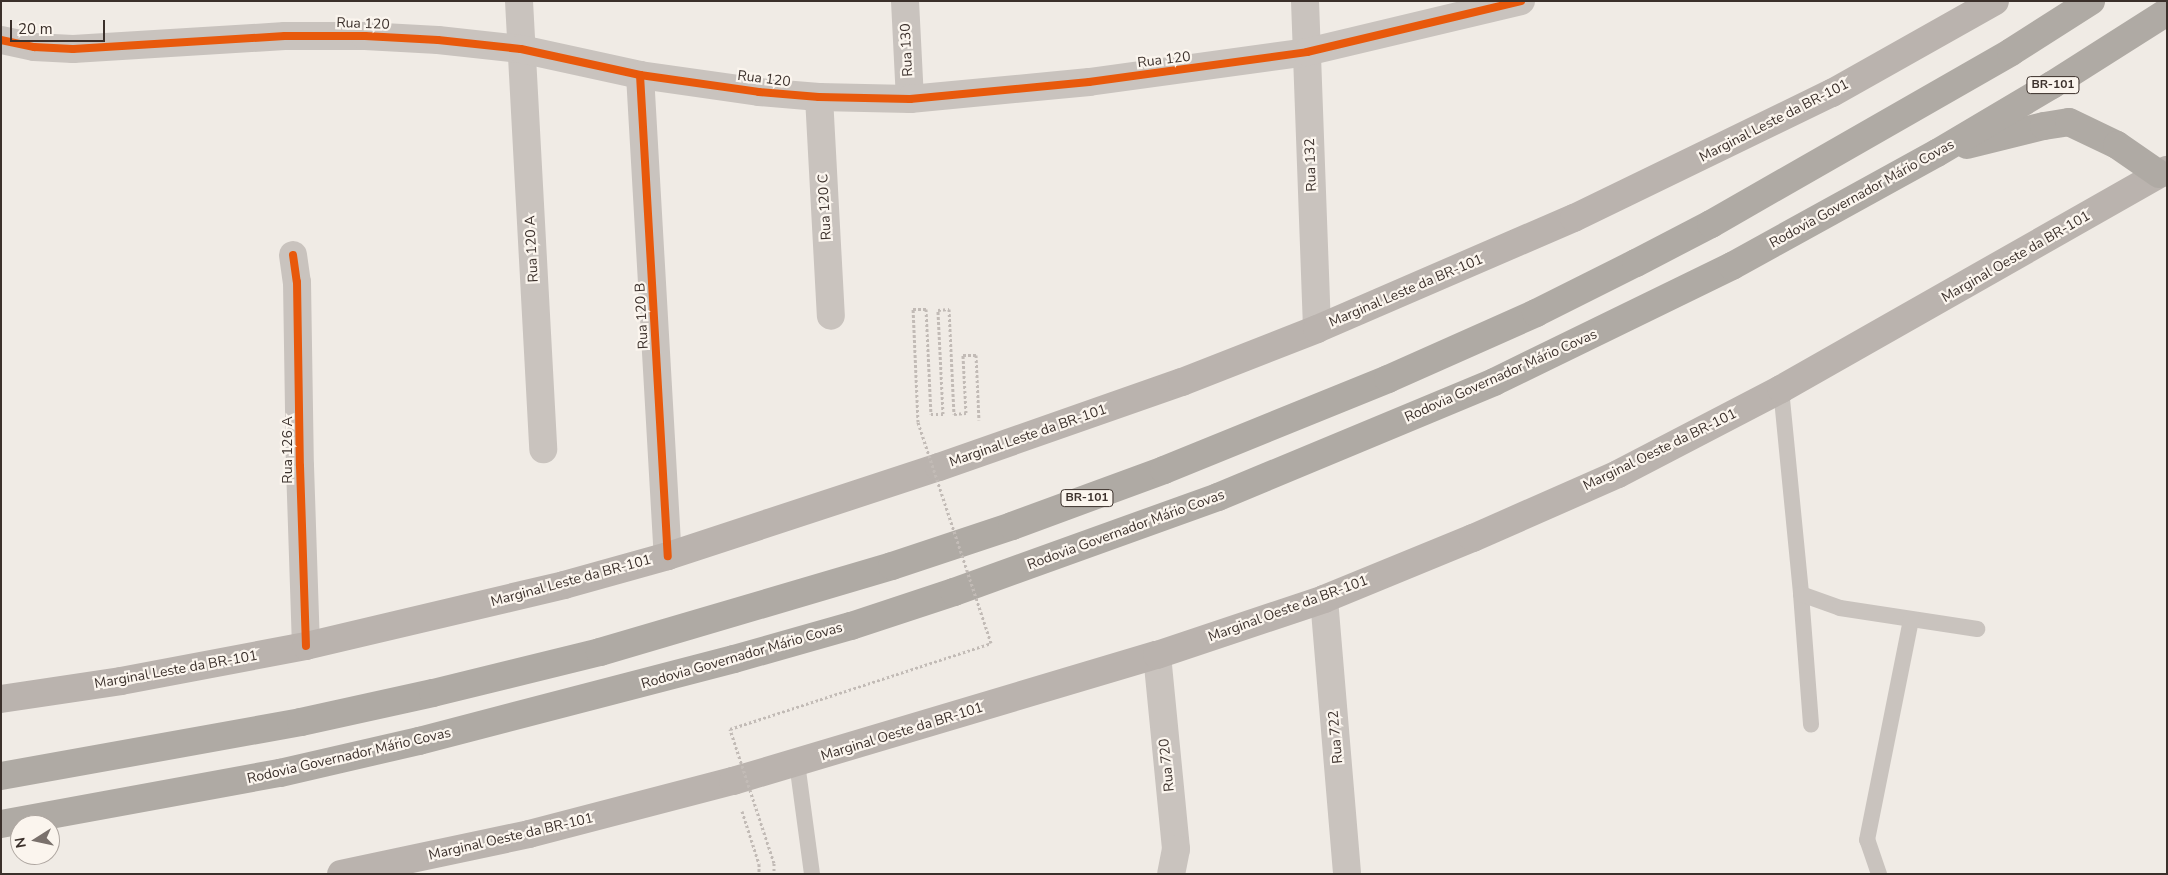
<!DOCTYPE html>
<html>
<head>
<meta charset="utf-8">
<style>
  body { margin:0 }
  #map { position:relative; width:2168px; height:875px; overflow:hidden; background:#f0ebe5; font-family:"Nunito Sans",sans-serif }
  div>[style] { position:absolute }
  .path>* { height:3px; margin-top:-1.5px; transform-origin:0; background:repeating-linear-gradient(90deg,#c2bbb6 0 2.5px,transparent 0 5px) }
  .lane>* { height:16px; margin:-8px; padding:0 8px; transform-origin:8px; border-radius:8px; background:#c9c3be }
  .street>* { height:28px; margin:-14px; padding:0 14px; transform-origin:14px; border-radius:14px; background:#c9c3be }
  .secondary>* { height:28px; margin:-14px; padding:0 14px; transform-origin:14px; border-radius:14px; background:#bab3ae }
  .highway>* { height:28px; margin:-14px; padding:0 14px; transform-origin:14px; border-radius:14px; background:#afaaa4 }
  .path-bridge>* { height:3px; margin-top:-1.5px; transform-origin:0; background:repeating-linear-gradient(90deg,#c2bbb6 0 2.5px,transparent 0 5px) }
  .cycleway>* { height:8px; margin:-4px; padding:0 4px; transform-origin:4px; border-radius:4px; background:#e8590c }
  span { translate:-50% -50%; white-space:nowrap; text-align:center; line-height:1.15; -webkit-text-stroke:4.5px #fbf5ee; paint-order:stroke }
  .shield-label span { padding:1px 4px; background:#fbf5ee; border:1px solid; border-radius:4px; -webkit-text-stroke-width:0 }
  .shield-label { font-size:12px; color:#3b302b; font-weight:700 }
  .street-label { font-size:14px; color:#3b302b }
  .frame { position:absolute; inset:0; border:2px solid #3b302b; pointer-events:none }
  .north { position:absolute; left:10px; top:815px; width:50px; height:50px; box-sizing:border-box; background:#fbf5ee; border:1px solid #aea6a0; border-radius:50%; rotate:260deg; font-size:14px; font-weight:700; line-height:20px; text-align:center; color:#3b302b }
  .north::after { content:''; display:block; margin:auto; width:18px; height:22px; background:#7a716c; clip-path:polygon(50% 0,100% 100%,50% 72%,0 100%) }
  .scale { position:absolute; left:10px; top:20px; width:95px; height:22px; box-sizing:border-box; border:2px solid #3b302b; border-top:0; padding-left:6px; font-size:15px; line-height:18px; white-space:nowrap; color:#3b302b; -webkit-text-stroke:4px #fbf5ee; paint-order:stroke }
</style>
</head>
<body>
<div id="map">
  <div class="path">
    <i style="left:918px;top:422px;width:113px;rotate:-92.5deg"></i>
    <i style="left:913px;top:309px;width:13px"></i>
    <i style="left:926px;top:309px;width:105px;rotate:87.3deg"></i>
    <i style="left:931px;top:414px;width:12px"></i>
    <i style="left:943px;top:414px;width:104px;rotate:-92.8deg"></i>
    <i style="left:938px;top:310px;width:11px;rotate:-5deg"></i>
    <i style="left:949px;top:309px;width:105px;rotate:87.3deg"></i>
    <i style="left:954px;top:414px;width:12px;rotate:-5deg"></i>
    <i style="left:966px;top:413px;width:58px;rotate:-93deg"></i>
    <i style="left:963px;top:355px;width:13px"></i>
    <i style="left:976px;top:355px;width:65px;rotate:87.4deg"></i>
    <i style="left:742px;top:811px;width:56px;rotate:72.2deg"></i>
    <i style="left:759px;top:864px;width:10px;rotate:90deg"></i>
    <i style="left:774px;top:863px;width:11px;rotate:90deg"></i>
  </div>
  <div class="lane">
    <i style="left:1781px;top:389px;width:206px;rotate:84.4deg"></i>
    <i style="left:1801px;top:594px;width:131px;rotate:85.6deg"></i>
    <i style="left:1801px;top:594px;width:41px;rotate:19.7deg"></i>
    <i style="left:1840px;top:608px;width:139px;rotate:8.7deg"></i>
    <i style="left:797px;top:763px;width:112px;rotate:82.3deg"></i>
    <i style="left:1879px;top:874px;width:36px;rotate:-109deg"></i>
    <i style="left:1867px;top:840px;width:225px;rotate:-78.7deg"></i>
  </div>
  <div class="street">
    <i style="left:519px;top:1px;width:449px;rotate:86.9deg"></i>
    <i style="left:905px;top:1px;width:98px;rotate:87.1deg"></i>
    <i style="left:1305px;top:1px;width:328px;rotate:87.9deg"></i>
    <i style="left:1px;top:40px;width:34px;rotate:12deg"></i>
    <i style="left:34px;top:47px;width:39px;rotate:3deg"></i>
    <i style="left:73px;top:49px;width:212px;rotate:-3.5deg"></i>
    <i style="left:285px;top:36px;width:80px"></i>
    <i style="left:365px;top:36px;width:73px;rotate:3.1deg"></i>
    <i style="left:438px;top:40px;width:83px;rotate:6.2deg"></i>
    <i style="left:521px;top:49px;width:122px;rotate:12.3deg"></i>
    <i style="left:640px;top:75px;width:120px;rotate:8.1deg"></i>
    <i style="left:759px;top:92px;width:60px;rotate:4.8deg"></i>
    <i style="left:819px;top:97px;width:91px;rotate:1.3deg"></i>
    <i style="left:910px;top:99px;width:180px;rotate:-5.4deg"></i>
    <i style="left:1089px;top:82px;width:220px;rotate:-7.8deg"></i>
    <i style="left:1307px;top:52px;width:220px;rotate:-13.4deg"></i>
    <i style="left:640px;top:75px;width:482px;rotate:86.7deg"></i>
    <i style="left:819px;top:97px;width:219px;rotate:86.9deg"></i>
    <i style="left:293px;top:255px;width:27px;rotate:82deg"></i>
    <i style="left:297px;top:282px;width:184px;rotate:89.1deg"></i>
    <i style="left:300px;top:466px;width:180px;rotate:88.1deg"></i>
    <i style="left:1324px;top:599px;width:276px;rotate:85.2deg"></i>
    <i style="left:1157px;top:655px;width:195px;rotate:84.4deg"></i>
    <i style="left:1176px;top:849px;width:25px;rotate:101deg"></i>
  </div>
  <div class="secondary">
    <i style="left:1px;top:699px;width:121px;rotate:-8.5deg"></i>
    <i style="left:121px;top:681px;width:188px;rotate:-10.7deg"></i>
    <i style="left:306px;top:646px;width:265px;rotate:-13.3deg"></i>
    <i style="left:564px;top:585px;width:108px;rotate:-15.6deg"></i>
    <i style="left:668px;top:556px;width:285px;rotate:-18.2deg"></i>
    <i style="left:939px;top:467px;width:257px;rotate:-19.3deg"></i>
    <i style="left:1182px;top:382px;width:145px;rotate:-21.4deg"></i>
    <i style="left:1317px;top:329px;width:280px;rotate:-23.4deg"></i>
    <i style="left:1574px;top:218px;width:287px;rotate:-25.9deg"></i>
    <i style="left:1832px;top:93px;width:187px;rotate:-29.4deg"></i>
    <i style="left:341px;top:874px;width:192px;rotate:-12deg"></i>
    <i style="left:529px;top:834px;width:211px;rotate:-14.6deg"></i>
    <i style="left:733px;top:781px;width:442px;rotate:-16.6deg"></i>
    <i style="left:1157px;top:655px;width:176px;rotate:-18.5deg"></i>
    <i style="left:1324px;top:599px;width:161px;rotate:-22.3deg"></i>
    <i style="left:1473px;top:538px;width:158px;rotate:-23.8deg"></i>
    <i style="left:1618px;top:474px;width:184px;rotate:-27.5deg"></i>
    <i style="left:1781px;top:389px;width:444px;rotate:-29.6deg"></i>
  </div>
  <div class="highway">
    <i style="left:1967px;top:145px;width:79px;rotate:-13.9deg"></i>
    <i style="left:2044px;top:126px;width:25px;rotate:-9deg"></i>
    <i style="left:2069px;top:122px;width:53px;rotate:25.6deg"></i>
    <i style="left:2117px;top:145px;width:51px;rotate:34.6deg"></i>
    <i style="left:1px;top:776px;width:305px;rotate:-10.2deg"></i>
    <i style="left:301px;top:722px;width:135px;rotate:-12.4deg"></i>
    <i style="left:433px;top:693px;width:172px;rotate:-13.8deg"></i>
    <i style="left:600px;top:652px;width:304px;rotate:-16.4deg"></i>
    <i style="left:892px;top:566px;width:126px;rotate:-18.4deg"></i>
    <i style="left:1012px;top:526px;width:162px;rotate:-20.2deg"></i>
    <i style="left:1164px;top:470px;width:242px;rotate:-22.1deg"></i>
    <i style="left:1388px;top:379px;width:162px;rotate:-24deg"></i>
    <i style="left:1536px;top:313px;width:112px;rotate:-26.6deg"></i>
    <i style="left:1636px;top:263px;width:85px;rotate:-27.5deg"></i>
    <i style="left:1711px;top:224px;width:346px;rotate:-29.8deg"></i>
    <i style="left:2011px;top:52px;width:95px;rotate:-32.5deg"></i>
    <i style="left:1px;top:824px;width:284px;rotate:-10.4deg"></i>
    <i style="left:280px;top:773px;width:143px;rotate:-13deg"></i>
    <i style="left:419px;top:741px;width:325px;rotate:-14.6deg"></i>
    <i style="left:734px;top:659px;width:122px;rotate:-15.8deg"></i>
    <i style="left:851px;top:626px;width:108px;rotate:-18.3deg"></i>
    <i style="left:954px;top:592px;width:281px;rotate:-19.8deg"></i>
    <i style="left:1218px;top:497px;width:299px;rotate:-22.6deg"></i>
    <i style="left:1494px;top:382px;width:265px;rotate:-26deg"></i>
    <i style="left:1732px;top:266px;width:234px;rotate:-28.9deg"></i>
    <i style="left:1937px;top:153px;width:134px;rotate:-30.6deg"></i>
    <i style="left:2052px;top:85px;width:136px;rotate:-32.4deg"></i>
  </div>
  <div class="path-bridge">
    <i style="left:774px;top:863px;width:141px;rotate:-108.2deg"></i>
    <i style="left:730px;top:729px;width:275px;rotate:-18.2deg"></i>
    <i style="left:991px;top:643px;width:233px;rotate:-108.3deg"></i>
  </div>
  <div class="cycleway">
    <i style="left:1px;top:40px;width:34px;rotate:12deg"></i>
    <i style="left:34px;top:47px;width:39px;rotate:3deg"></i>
    <i style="left:73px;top:49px;width:212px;rotate:-3.5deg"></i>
    <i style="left:285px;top:36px;width:80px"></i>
    <i style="left:365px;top:36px;width:73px;rotate:3.1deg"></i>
    <i style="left:438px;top:40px;width:83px;rotate:6.2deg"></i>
    <i style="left:521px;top:49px;width:122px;rotate:12.3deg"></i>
    <i style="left:640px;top:75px;width:120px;rotate:8.1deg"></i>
    <i style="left:759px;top:92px;width:60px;rotate:4.8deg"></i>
    <i style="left:819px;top:97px;width:91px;rotate:1.3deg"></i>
    <i style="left:910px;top:99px;width:180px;rotate:-5.4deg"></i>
    <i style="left:1089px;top:82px;width:220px;rotate:-7.8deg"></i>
    <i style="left:1307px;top:52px;width:220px;rotate:-13.4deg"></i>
    <i style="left:640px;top:75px;width:482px;rotate:86.7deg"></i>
    <i style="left:293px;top:255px;width:27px;rotate:82deg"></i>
    <i style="left:297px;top:282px;width:184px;rotate:89.1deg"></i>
    <i style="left:300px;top:466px;width:180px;rotate:88.1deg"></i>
  </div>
  <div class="shield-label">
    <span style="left:2053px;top:85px">BR-101</span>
    <span style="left:1087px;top:498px">BR-101</span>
  </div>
  <div class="street-label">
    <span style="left:363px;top:24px;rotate:2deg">Rua 120</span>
    <span style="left:907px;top:50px;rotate:-93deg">Rua 130</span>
    <span style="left:1164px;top:60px;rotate:-7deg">Rua 120</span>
    <span style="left:764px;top:79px;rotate:7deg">Rua 120</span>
    <span style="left:1774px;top:121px;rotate:-27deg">Marginal Leste da BR-101</span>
    <span style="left:1311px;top:165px;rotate:-92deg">Rua 132</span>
    <span style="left:1862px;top:194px;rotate:-29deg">Rodovia Governador Mário Covas</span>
    <span style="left:825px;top:207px;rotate:-93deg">Rua 120 C</span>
    <span style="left:532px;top:249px;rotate:-93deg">Rua 120 A</span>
    <span style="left:2016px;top:257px;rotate:-30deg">Marginal Oeste da BR-101</span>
    <span style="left:1406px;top:291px;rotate:-23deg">Marginal Leste da BR-101</span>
    <span style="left:642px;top:316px;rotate:-93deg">Rua 120 B</span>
    <span style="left:1501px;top:376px;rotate:-24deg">Rodovia Governador Mário Covas</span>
    <span style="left:1028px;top:436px;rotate:-19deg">Marginal Leste da BR-101</span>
    <span style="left:288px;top:450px;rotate:-90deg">Rua 126 A</span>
    <span style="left:1660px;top:450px;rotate:-26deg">Marginal Oeste da BR-101</span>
    <span style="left:1126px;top:530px;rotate:-20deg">Rodovia Governador Mário Covas</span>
    <span style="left:571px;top:581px;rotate:-15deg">Marginal Leste da BR-101</span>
    <span style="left:1288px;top:609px;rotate:-20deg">Marginal Oeste da BR-101</span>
    <span style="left:742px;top:656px;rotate:-16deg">Rodovia Governador Mário Covas</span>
    <span style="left:176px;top:670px;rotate:-10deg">Marginal Leste da BR-101</span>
    <span style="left:902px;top:732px;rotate:-17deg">Marginal Oeste da BR-101</span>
    <span style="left:1336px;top:737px;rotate:-95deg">Rua 722</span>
    <span style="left:349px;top:756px;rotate:-13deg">Rodovia Governador Mário Covas</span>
    <span style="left:1167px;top:765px;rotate:-96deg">Rua 720</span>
    <span style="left:511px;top:837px;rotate:-13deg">Marginal Oeste da BR-101</span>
  </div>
  <div class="frame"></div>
  <div class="north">N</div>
  <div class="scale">20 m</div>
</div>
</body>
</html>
